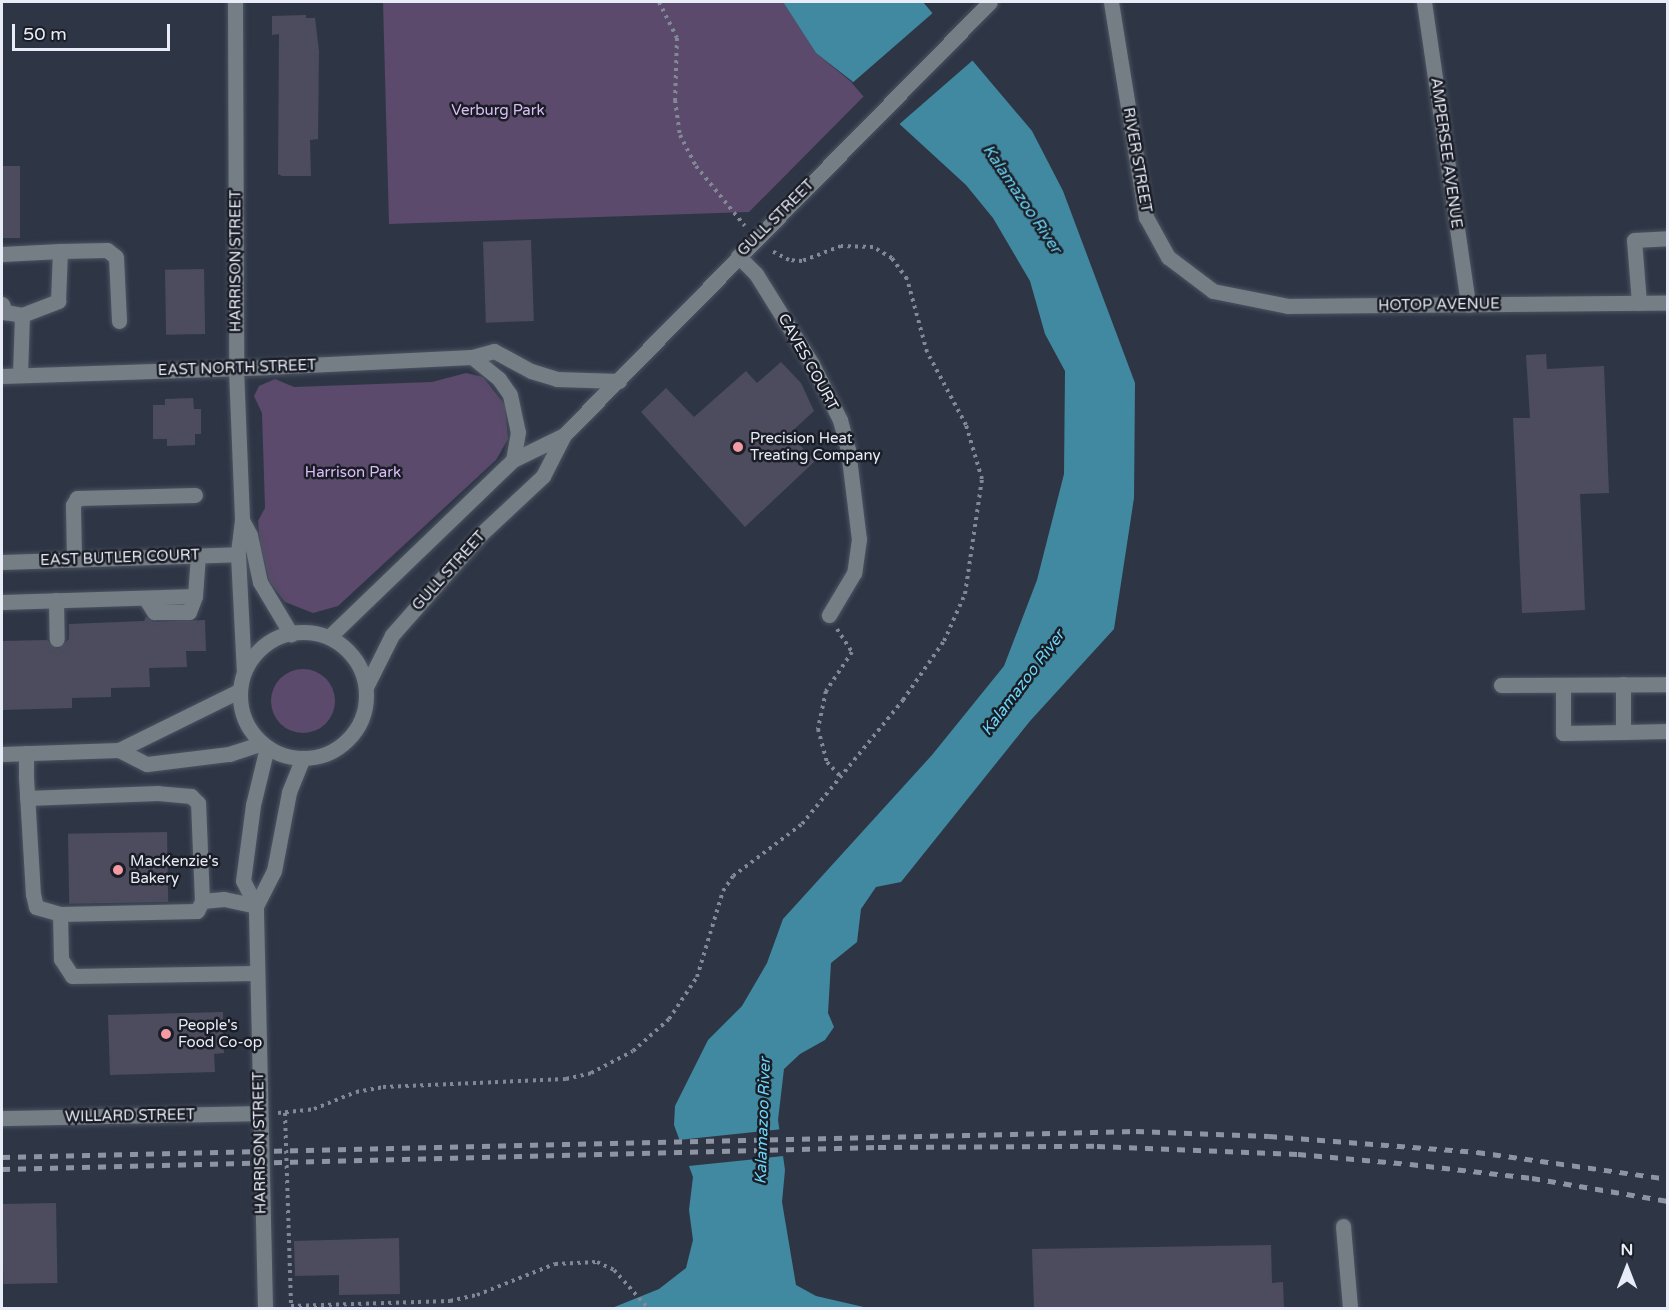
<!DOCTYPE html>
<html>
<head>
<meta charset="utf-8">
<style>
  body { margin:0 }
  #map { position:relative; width:1669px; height:1310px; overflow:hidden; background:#2e3646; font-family:"Varela Round",sans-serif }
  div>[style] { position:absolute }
  .green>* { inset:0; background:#5b4a6b }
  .round { border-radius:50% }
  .water>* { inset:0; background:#4189a1 }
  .pier>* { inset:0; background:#2e3646; transform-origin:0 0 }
  .building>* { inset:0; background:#4c4c5e; transform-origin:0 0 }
  .path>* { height:4px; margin-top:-2px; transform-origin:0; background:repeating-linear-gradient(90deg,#818896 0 3px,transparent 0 7.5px) }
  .roads { filter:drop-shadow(0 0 2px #4c5362) drop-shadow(0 0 2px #4c5362) }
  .minor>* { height:15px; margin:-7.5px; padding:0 7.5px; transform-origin:7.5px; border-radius:7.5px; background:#767e85 }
  .minor>.ring { margin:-7.5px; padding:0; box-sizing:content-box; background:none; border:15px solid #767e85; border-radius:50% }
  .rail>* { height:4.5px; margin-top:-2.25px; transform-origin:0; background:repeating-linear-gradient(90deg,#8e94a2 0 8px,transparent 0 16px) }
  .dots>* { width:16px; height:16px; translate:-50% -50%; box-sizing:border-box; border:3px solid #1a1d25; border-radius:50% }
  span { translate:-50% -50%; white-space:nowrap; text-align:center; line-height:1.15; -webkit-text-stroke:5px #1a1d25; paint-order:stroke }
  .park-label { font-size:15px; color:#dcbdf8 }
  .street-label { font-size:15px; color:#e7ecf7 }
  .poi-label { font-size:15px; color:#e7ecf7 }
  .left { translate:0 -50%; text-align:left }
  .water-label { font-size:16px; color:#6bd6f9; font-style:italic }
  .frame { position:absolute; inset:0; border:3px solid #e7ecf7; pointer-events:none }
  .north { position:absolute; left:1597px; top:1238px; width:60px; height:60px; -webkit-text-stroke:4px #1a1d25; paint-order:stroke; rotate:0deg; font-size:16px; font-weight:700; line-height:24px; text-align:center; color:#e7ecf7 }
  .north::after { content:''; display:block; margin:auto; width:21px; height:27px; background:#e7ecf7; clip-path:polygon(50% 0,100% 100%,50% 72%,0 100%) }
  .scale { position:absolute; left:12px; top:24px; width:158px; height:27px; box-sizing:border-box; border:3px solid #e7ecf7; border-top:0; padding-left:8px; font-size:18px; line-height:21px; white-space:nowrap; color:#e7ecf7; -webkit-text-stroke:4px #1a1d25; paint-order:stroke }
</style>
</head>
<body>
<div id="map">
  <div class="green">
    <i style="clip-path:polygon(383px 2px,783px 2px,816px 53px,866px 94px,749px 212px,389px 224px)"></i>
    <i style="clip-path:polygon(466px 373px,483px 377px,505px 405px,508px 439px,496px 460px,338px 606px,313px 613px,285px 602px,269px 581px,260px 543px,258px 521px,265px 508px,262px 413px,254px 396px,259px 386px,275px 379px,294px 387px,432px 382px)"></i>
    <i class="round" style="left:271px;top:669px;width:64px;height:64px"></i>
  </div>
  <div class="water">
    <i style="clip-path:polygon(783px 2px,923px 2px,1032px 131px,1063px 191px,1135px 383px,1134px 498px,1114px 629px,1030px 721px,901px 882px,876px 887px,861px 909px,857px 942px,831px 963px,828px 1013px,834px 1027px,825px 1040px,800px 1054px,784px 1069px,778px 1120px,785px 1170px,782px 1202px,796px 1285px,816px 1296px,868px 1308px,612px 1308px,659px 1289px,686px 1268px,693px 1240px,689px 1210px,693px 1177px,674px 1125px,675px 1106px,708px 1040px,742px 1006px,767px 963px,783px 919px,932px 755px,1004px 666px,1037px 580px,1064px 474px,1065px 371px,1045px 334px,1030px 281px,993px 218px,966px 185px,857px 85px,816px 53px)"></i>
  </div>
  <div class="pier">
    <i style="left:935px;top:11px;width:62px;height:110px;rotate:49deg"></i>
    <i style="left:783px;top:1129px;width:27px;height:110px;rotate:84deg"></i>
  </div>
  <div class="building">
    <i style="clip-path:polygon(306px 15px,306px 18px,315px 18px,319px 51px,318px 139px,310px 140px,311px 176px,282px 176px,278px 174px,279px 34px,272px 35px,272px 16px)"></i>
    <i style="left:2px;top:166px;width:18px;height:72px"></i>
    <i style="left:531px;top:240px;width:81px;height:48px;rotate:88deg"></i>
    <i style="left:204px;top:269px;width:65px;height:39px;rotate:89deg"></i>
    <i style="clip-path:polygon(1546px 354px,1547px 369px,1604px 366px,1609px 493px,1580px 494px,1585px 610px,1522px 613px,1513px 418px,1530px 418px,1526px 355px)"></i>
    <i style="clip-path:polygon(781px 362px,801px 383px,814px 411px,789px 434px,815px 461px,745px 527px,641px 412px,666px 388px,694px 417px,746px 371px,757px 383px)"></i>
    <i style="clip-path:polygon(193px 398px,194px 409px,201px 409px,201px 434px,195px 434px,195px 445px,167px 446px,167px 439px,153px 439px,153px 405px,165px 405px,165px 399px)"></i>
    <i style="clip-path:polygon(146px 617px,154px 622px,205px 620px,206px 651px,186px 651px,187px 667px,149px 668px,150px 687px,111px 688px,111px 697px,72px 698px,72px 708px,2px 710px,2px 641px,47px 640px,58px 649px,69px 639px,69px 624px,144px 621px)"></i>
    <i style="left:167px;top:832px;width:70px;height:99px;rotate:89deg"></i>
    <i style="clip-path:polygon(223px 1012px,224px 1053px,214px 1054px,215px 1072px,110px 1075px,108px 1015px)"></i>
    <i style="left:56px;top:1203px;width:80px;height:54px;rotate:89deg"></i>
    <i style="clip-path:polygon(399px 1238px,400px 1294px,339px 1295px,339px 1275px,295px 1276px,294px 1241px)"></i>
    <i style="clip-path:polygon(1271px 1245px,1272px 1283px,1283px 1282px,1284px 1308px,1034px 1308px,1032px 1249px)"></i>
  </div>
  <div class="path">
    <i style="left:659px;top:2px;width:40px;rotate:63.4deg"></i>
    <i style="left:677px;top:38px;width:62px;rotate:91.8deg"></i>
    <i style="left:675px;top:100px;width:35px;rotate:82deg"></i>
    <i style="left:680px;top:135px;width:35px;rotate:63deg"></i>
    <i style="left:696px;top:166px;width:77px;rotate:50.8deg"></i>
    <i style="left:837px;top:629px;width:27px;rotate:57deg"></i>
    <i style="left:852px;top:652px;width:47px;rotate:123.7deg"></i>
    <i style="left:826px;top:691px;width:39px;rotate:102deg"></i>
    <i style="left:818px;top:729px;width:34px;rotate:75deg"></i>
    <i style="left:827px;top:762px;width:19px;rotate:47deg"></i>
    <i style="left:278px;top:1113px;width:36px;rotate:-6deg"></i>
    <i style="left:314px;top:1109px;width:45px;rotate:-22deg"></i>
    <i style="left:356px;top:1092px;width:27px;rotate:-10deg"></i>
    <i style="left:383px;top:1087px;width:183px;rotate:-2.5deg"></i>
    <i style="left:566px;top:1079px;width:26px;rotate:-13deg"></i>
    <i style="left:591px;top:1073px;width:47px;rotate:-27.6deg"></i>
    <i style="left:633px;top:1051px;width:48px;rotate:-41.6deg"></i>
    <i style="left:669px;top:1019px;width:50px;rotate:-56.3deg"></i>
    <i style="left:697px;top:977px;width:90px;rotate:-73.2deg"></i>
    <i style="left:723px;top:891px;width:18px;rotate:-56deg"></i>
    <i style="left:733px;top:876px;width:86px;rotate:-37deg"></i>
    <i style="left:802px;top:824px;width:160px;rotate:-50.8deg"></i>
    <i style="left:903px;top:700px;width:72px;rotate:-55.2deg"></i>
    <i style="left:944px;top:641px;width:51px;rotate:-65.9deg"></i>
    <i style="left:965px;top:594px;width:116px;rotate:-81.6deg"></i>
    <i style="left:982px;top:479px;width:56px;rotate:-106.5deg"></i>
    <i style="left:966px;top:425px;width:83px;rotate:-118.1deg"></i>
    <i style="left:927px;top:352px;width:76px;rotate:-105.3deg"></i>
    <i style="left:907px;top:279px;width:26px;rotate:-126deg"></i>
    <i style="left:892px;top:258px;width:22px;rotate:-150deg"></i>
    <i style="left:873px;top:247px;width:32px;rotate:-178deg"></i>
    <i style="left:841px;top:246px;width:42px;rotate:159deg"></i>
    <i style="left:802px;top:261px;width:13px;rotate:-176deg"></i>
    <i style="left:789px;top:260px;width:21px;rotate:-152deg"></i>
    <i style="left:285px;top:1113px;width:195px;rotate:88.2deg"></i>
    <i style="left:291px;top:1306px;width:159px;rotate:-1.8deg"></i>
    <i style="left:450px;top:1301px;width:28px;rotate:-13deg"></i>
    <i style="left:477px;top:1295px;width:84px;rotate:-21.7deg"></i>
    <i style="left:555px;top:1264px;width:42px;rotate:-2.7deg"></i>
    <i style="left:597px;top:1262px;width:19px;rotate:25deg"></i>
    <i style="left:614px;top:1270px;width:51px;rotate:48.2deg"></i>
  </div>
  <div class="roads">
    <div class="minor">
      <i style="left:235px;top:2px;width:367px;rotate:89.8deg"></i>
      <i style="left:236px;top:369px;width:151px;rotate:87.7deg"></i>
      <i style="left:242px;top:520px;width:35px;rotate:97deg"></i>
      <i style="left:238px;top:555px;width:117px;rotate:87.1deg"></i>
      <i style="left:1111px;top:2px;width:218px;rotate:80.8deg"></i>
      <i style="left:1146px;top:217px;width:46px;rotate:61.2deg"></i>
      <i style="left:1168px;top:257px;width:56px;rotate:37.1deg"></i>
      <i style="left:1213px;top:291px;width:76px;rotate:11.3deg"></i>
      <i style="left:1288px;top:306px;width:380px;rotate:-0.5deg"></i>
      <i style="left:1424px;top:2px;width:306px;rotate:81.7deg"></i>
      <i style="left:2px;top:254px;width:58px;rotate:-3deg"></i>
      <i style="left:738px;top:256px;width:25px;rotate:45deg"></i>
      <i style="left:756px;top:274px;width:106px;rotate:58.1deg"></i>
      <i style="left:812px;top:364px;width:63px;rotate:63.4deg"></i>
      <i style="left:840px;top:420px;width:31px;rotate:75deg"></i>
      <i style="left:848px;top:450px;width:90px;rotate:83deg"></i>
      <i style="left:859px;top:539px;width:34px;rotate:98deg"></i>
      <i style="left:854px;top:573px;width:49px;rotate:120.8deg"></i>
      <i style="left:1639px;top:303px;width:63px;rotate:-94.5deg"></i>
      <i style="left:1634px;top:240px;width:34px;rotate:-3deg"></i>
      <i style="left:2px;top:304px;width:9px;rotate:69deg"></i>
      <i style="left:5px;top:312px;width:17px;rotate:10deg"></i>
      <i style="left:472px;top:357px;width:35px;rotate:39deg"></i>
      <i style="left:499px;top:379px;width:19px;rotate:55deg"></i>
      <i style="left:510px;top:395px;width:38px;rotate:78deg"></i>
      <i style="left:518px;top:432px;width:28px;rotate:100deg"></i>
      <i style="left:20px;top:375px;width:60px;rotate:-88.1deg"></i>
      <i style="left:22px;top:315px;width:39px;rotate:-21deg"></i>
      <i style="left:58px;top:301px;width:50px;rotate:-87.7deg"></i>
      <i style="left:60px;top:251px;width:47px;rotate:-1.2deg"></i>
      <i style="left:107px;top:250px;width:11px;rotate:38deg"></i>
      <i style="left:116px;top:257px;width:64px;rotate:87.3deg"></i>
      <i style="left:2px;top:376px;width:265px;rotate:-1.9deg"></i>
      <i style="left:267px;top:367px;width:205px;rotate:-2.8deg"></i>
      <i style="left:472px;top:357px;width:23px;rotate:-15deg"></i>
      <i style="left:494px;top:351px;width:42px;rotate:28.4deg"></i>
      <i style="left:531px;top:371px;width:27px;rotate:17deg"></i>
      <i style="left:557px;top:379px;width:62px;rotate:1.8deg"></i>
      <i style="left:242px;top:520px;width:17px;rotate:62deg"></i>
      <i style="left:250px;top:535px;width:48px;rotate:78deg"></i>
      <i style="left:260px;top:582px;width:61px;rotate:59.2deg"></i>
      <i style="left:74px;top:559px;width:54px;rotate:-91.1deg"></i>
      <i style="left:73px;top:505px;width:8px;rotate:-60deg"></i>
      <i style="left:77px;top:498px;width:118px;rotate:-1.5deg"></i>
      <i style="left:2px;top:562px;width:236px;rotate:-1.9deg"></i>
      <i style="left:145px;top:598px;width:17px;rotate:57deg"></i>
      <i style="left:154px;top:612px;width:35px"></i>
      <i style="left:189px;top:612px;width:17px;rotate:-69deg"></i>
      <i style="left:56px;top:600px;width:39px;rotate:89deg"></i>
      <i style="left:2px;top:602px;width:193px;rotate:-1.8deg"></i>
      <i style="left:195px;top:596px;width:41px;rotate:-85.8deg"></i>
      <i class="ring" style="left:240px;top:632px;width:111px;height:111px"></i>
      <i style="left:329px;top:637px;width:255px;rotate:-43.9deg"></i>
      <i style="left:513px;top:460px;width:57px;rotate:-26.1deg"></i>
      <i style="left:1501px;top:685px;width:167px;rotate:-0.3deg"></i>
      <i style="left:1563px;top:685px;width:48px;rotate:90deg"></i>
      <i style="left:1563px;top:733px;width:60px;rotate:-1deg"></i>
      <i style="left:1623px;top:732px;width:48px;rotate:-90deg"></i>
      <i style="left:366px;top:687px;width:58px;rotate:-63.4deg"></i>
      <i style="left:392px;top:635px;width:135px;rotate:-48.6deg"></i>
      <i style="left:481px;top:534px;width:85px;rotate:-43.1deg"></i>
      <i style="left:543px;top:476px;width:46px;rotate:-62.9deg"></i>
      <i style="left:564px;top:435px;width:607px;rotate:-45.47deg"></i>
      <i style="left:1623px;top:732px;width:45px;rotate:-1.3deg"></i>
      <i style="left:119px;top:750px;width:134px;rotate:-26.2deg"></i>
      <i style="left:26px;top:753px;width:24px;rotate:90deg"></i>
      <i style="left:26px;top:777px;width:117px;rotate:86.6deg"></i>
      <i style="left:33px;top:894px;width:13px;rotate:77deg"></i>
      <i style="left:36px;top:907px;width:25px;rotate:16deg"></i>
      <i style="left:60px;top:914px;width:137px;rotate:-1.3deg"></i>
      <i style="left:197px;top:911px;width:11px;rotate:-63deg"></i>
      <i style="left:202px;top:901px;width:98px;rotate:-92.3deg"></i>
      <i style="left:198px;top:803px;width:10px;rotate:-135deg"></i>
      <i style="left:191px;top:796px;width:33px;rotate:-175deg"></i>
      <i style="left:158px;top:793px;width:131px;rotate:177.8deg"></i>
      <i style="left:2px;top:754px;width:117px;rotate:-2deg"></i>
      <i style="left:119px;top:750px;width:31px;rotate:27deg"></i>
      <i style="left:147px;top:764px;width:83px;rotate:-7deg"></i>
      <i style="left:229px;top:754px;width:35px;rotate:-18deg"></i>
      <i style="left:202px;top:901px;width:22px;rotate:-5deg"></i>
      <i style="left:224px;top:899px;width:33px;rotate:12deg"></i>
      <i style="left:256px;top:906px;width:39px;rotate:-63deg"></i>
      <i style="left:274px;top:871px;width:80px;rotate:-79.2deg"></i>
      <i style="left:289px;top:792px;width:37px;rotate:-68deg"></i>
      <i style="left:60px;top:914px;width:45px;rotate:88.7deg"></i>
      <i style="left:61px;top:959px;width:20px;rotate:57deg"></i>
      <i style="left:72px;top:976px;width:184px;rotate:-0.9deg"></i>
      <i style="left:2px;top:1118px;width:257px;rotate:-1.1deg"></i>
      <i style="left:1343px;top:1226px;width:82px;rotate:85.1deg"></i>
      <i style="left:265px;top:1308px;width:402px;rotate:-91.3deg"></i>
      <i style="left:256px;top:906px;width:28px;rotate:-117deg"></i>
      <i style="left:243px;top:881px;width:77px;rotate:-82.5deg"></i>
      <i style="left:253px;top:805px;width:60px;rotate:-76.4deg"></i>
    </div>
  </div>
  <div class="rail">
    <i style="left:2px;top:1157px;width:1134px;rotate:-1.31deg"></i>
    <i style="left:1136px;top:1131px;width:133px;rotate:2.2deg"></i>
    <i style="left:1269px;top:1136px;width:209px;rotate:4.4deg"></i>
    <i style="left:1477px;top:1152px;width:193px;rotate:8deg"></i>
    <i style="left:2px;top:1169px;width:876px;rotate:-1.44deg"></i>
    <i style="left:878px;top:1147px;width:219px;rotate:-0.3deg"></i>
    <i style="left:1097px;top:1146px;width:201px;rotate:2.3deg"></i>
    <i style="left:1298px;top:1154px;width:112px;rotate:5.1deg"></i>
    <i style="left:1410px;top:1164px;width:123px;rotate:6.5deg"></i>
    <i style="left:1532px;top:1178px;width:138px;rotate:9.6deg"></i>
  </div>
  <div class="dots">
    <i style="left:738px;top:447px;background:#f49aa4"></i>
    <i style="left:118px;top:870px;background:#f49aa4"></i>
    <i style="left:166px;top:1034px;background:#f49aa4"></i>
  </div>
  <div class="park-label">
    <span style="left:498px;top:111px">Verburg Park</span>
    <span style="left:353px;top:473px">Harrison Park</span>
  </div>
  <div class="street-label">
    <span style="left:1446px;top:153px;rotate:82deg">AMPERSEE AVENUE</span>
    <span style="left:1137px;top:160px;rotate:80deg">RIVER STREET</span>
    <span style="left:776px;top:218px;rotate:-45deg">GULL STREET</span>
    <span style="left:236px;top:261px;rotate:-90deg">HARRISON STREET</span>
    <span style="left:1439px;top:305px;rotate:-1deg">HOTOP AVENUE</span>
    <span style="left:808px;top:362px;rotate:61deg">CAVES COURT</span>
    <span style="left:237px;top:368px;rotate:-2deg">EAST NORTH STREET</span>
    <span style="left:120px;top:558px;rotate:-2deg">EAST BUTLER COURT</span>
    <span style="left:449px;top:571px;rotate:-48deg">GULL STREET</span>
    <span style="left:130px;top:1116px;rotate:-1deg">WILLARD STREET</span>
    <span style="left:260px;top:1143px;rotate:-91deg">HARRISON STREET</span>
  </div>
  <div class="poi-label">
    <span class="left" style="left:750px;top:447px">Precision Heat<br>Treating Company</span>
    <span class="left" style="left:130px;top:870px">MacKenzie's<br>Bakery</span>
    <span class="left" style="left:178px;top:1034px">People's<br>Food Co-op</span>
  </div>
  <div class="water-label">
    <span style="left:1022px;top:199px;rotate:56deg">Kalamazoo River</span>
    <span style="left:1023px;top:683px;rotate:-53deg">Kalamazoo River</span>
    <span style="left:763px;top:1121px;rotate:-88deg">Kalamazoo River</span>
  </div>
  <div class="frame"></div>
  <div class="north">N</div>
  <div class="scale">50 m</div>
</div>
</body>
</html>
